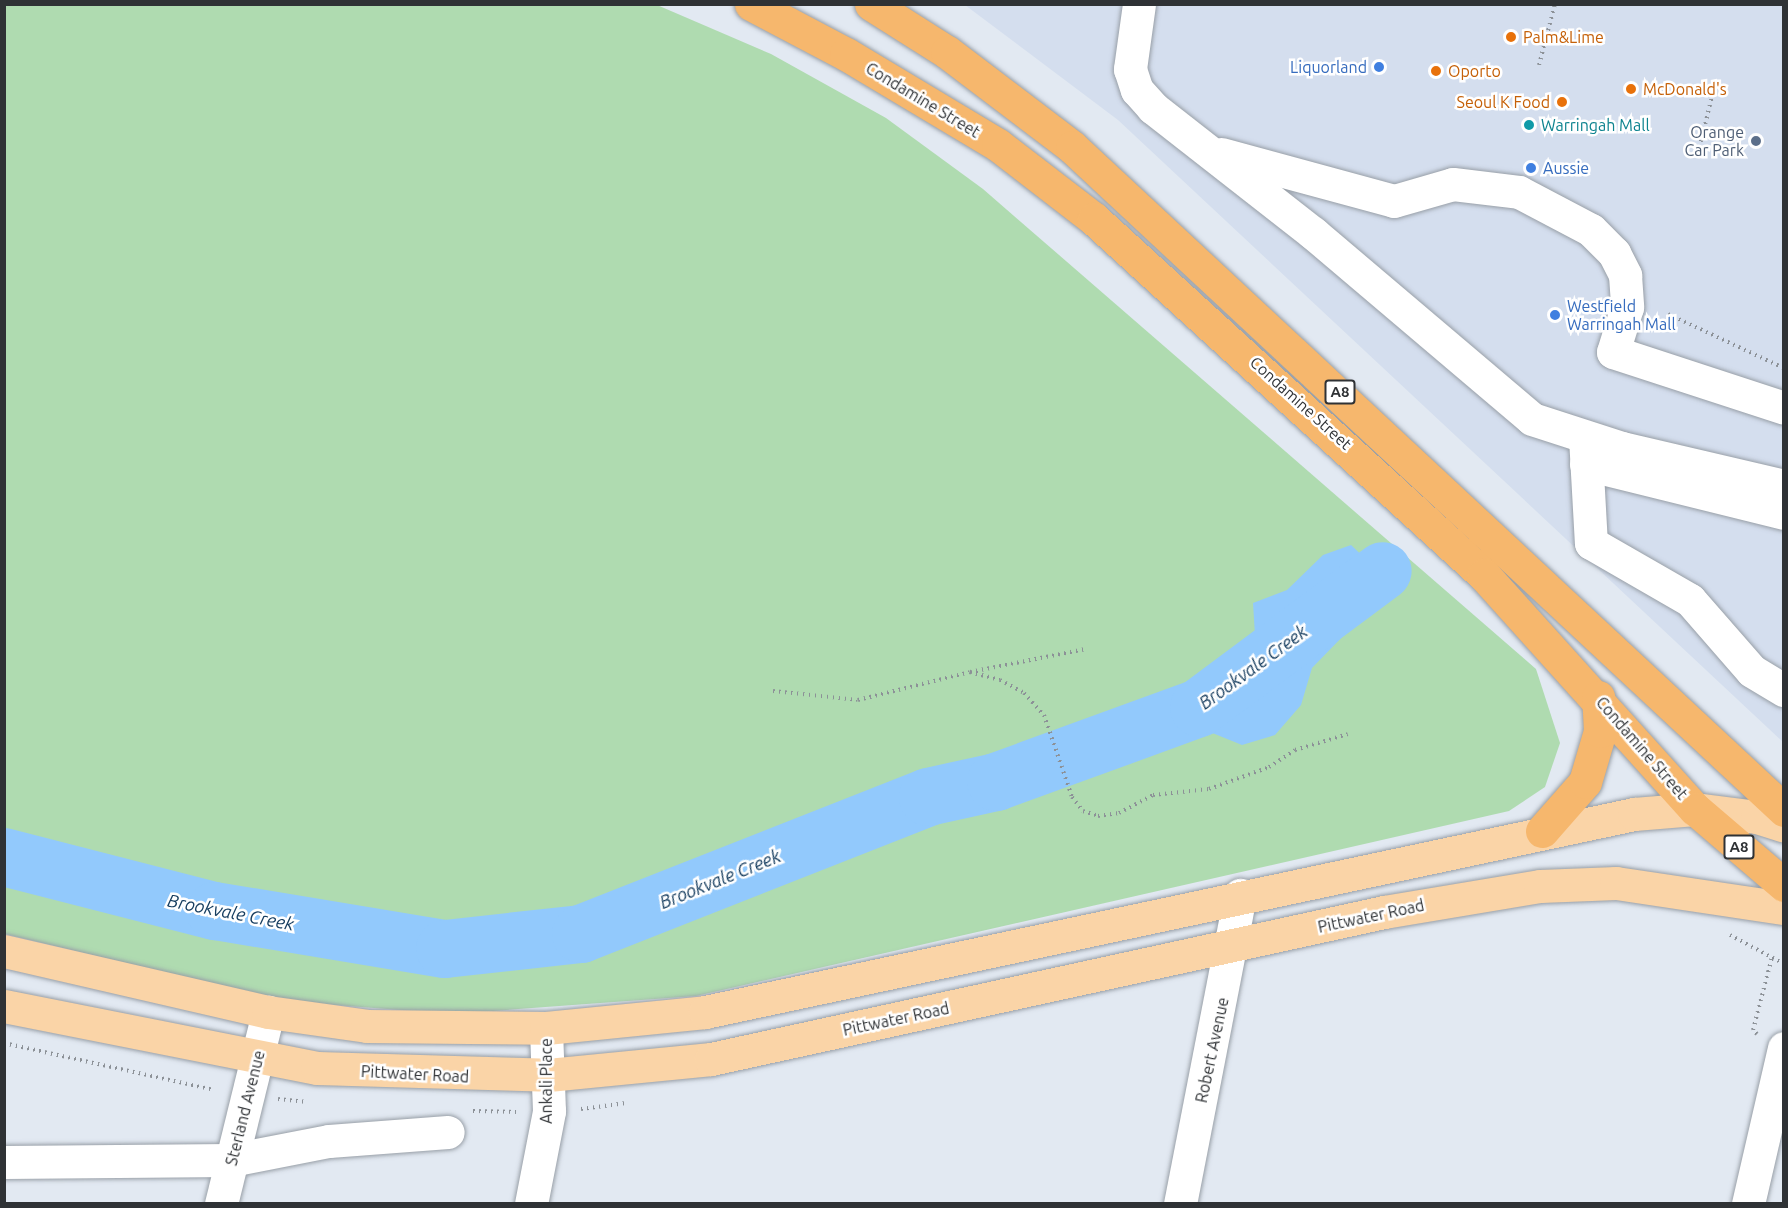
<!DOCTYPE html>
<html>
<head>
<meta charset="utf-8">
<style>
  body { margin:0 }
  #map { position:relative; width:1788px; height:1208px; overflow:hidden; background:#e2e9f2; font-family:Ubuntu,sans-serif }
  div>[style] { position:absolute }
  .built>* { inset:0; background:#d4deee }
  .green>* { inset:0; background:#afdbb0 }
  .water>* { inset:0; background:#92c9fc }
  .river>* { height:58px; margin:-29px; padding:0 29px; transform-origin:29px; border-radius:29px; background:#92c9fc }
  .path>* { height:4px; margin-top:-2px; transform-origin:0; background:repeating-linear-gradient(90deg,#8c9197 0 1.5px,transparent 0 6px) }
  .roads { filter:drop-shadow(0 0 2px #989fa7) drop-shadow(0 0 2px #989fa7) }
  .minor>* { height:33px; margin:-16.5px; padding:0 16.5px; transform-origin:16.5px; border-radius:16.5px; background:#fff }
  .major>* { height:33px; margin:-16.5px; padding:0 16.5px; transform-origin:16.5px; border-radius:16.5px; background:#fad4a7 }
  .highway>* { height:33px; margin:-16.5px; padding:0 16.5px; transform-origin:16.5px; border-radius:16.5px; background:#f6b76d }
  .dots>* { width:16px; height:16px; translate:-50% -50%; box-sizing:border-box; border:3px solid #fff; border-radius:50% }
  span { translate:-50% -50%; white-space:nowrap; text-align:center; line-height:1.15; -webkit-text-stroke:5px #fff; paint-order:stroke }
  .shield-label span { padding:2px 4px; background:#fff; border:2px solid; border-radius:4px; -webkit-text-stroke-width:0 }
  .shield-label { font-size:15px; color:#2f3235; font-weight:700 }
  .food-label { font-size:16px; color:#c56008 }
  .left { translate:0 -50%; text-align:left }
  .right { translate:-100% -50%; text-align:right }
  .shop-label { font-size:16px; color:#366cbe }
  .street-label { font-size:16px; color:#2f3235 }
  .culture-label { font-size:16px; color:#0d838f }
  .service-label { font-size:16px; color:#4e5e75 }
  .water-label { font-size:18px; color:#173e60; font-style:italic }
  .frame { position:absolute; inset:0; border:6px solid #2f3235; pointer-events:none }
</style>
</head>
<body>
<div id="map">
  <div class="built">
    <i style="clip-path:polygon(965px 5px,1783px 5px,1783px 742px,1118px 120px)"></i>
  </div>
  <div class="green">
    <i style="clip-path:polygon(5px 5px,657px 5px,771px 54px,886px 118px,983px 189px,1536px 669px,1560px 743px,1545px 787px,1509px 811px,696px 996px,452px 1014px,283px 1001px,5px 934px)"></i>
  </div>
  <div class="water">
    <i style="clip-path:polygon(1351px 545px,1396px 588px,1389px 600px,1347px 632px,1312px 668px,1301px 705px,1275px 735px,1242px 745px,1200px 728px,1180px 702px,1256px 652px,1253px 603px,1287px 590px,1323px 555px)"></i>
  </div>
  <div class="river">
    <i style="left:4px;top:857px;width:218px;rotate:14.4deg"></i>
    <i style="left:215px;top:911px;width:233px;rotate:9.4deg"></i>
    <i style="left:445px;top:949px;width:137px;rotate:-6.3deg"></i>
    <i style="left:581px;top:934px;width:373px;rotate:-21.5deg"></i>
    <i style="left:928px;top:797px;width:70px;rotate:-12.4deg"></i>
    <i style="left:996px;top:782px;width:216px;rotate:-20deg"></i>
    <i style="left:1199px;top:708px;width:229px;rotate:-36.7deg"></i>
  </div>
  <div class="path">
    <i style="left:1539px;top:65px;width:63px;rotate:-75.3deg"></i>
    <i style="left:1698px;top:153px;width:75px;rotate:-76.1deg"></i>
    <i style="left:1668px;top:314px;width:128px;rotate:25deg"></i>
    <i style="left:970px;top:672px;width:118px;rotate:-11.2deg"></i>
    <i style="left:773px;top:691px;width:85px;rotate:6deg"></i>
    <i style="left:858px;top:700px;width:115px;rotate:-14deg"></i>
    <i style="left:970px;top:672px;width:31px;rotate:15deg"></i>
    <i style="left:1000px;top:680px;width:27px;rotate:28deg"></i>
    <i style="left:1024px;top:693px;width:30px;rotate:48deg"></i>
    <i style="left:1044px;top:715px;width:87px;rotate:71.1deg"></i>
    <i style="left:1072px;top:797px;width:18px;rotate:52deg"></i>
    <i style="left:1083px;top:811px;width:16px;rotate:18deg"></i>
    <i style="left:1098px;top:816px;width:21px;rotate:-8deg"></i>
    <i style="left:1119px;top:813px;width:38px;rotate:-28deg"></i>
    <i style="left:1153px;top:795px;width:56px;rotate:-6.1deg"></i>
    <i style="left:1209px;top:789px;width:64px;rotate:-20.1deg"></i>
    <i style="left:1269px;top:767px;width:31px;rotate:-33deg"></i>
    <i style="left:1295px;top:750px;width:55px;rotate:-16.8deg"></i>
    <i style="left:1730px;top:935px;width:61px;rotate:28.2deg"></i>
    <i style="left:1757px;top:1034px;width:6px;rotate:-135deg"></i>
    <i style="left:1753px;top:1030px;width:75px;rotate:-75.4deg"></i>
    <i style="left:4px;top:1043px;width:215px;rotate:12.6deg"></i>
    <i style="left:278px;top:1099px;width:29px;rotate:6deg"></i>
    <i style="left:581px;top:1109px;width:46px;rotate:-7.4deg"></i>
    <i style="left:473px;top:1111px;width:43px;rotate:1.3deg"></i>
  </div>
  <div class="roads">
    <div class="minor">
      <i style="left:1139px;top:4px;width:66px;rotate:97.9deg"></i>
      <i style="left:1130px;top:69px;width:22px;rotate:72deg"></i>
      <i style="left:1137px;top:90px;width:24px;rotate:48deg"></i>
      <i style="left:1153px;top:108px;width:203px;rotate:38deg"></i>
      <i style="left:1313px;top:233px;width:287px;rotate:40.3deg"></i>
      <i style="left:1532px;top:419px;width:95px;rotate:17.9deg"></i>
      <i style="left:1622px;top:448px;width:166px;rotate:13.2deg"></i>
      <i style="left:1221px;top:154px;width:179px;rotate:15.2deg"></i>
      <i style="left:1394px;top:201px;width:61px;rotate:-16.1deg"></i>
      <i style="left:1453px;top:184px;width:66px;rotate:6.9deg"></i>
      <i style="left:1519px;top:192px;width:81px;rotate:27.8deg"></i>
      <i style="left:1591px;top:230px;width:33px;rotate:45deg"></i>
      <i style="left:1614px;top:253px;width:25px;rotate:63deg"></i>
      <i style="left:1625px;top:275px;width:32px;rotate:86deg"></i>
      <i style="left:1627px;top:307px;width:47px;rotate:107.3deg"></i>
      <i style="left:1613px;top:352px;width:180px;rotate:18.1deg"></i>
      <i style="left:1585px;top:437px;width:106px;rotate:86.8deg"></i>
      <i style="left:1591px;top:543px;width:114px;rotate:29.9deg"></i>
      <i style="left:1690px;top:600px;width:94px;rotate:48.9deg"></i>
      <i style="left:1752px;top:671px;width:37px;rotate:31deg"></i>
      <i style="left:1586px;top:464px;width:204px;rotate:13.9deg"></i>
      <i style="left:4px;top:1162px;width:227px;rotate:-0.5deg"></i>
      <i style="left:231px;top:1160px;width:100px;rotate:-11deg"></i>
      <i style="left:329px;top:1141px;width:119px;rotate:-4.3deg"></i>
      <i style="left:221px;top:1204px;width:198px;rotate:-76.2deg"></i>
      <i style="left:531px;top:1204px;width:95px;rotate:-79deg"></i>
      <i style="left:549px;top:1111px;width:83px;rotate:-92.1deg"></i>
      <i style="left:1180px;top:1204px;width:315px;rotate:-79deg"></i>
      <i style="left:1748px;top:1204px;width:160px;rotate:-77deg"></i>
    </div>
    <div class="major">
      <i style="left:4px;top:951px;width:271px;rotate:13deg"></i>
      <i style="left:268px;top:1012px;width:100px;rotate:8deg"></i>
      <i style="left:367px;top:1026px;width:179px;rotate:0.6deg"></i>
      <i style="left:546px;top:1028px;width:160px;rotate:-5.7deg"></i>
      <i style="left:705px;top:1012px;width:950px;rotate:-12.03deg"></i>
      <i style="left:1634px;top:814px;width:61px;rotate:-4.7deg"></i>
      <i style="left:1695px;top:809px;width:63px;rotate:7.4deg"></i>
      <i style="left:1757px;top:817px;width:28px;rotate:18deg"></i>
      <i style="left:4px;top:1006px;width:319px;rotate:11.2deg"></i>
      <i style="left:317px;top:1068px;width:231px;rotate:1.7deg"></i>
      <i style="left:548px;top:1075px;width:164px;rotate:-5.6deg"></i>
      <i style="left:711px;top:1059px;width:689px;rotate:-12.32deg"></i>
      <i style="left:1384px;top:912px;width:158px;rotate:-9.5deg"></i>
      <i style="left:1540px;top:886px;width:76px;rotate:-2.3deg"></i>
      <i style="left:1616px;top:883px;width:170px;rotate:8.5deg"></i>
    </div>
    <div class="highway">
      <i style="left:751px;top:4px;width:107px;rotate:27.8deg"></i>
      <i style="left:846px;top:54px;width:177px;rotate:30.9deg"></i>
      <i style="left:998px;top:145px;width:121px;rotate:37.6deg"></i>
      <i style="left:1094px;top:219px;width:528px;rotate:42.39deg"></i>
      <i style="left:1484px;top:575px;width:315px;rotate:48deg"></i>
      <i style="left:1695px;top:809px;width:117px;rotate:40.5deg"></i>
      <i style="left:871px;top:4px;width:90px;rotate:32.3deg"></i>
      <i style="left:947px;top:52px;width:157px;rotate:37.2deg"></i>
      <i style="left:1072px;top:147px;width:973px;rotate:42.96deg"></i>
      <i style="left:1542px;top:831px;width:65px;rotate:-48.7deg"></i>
      <i style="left:1585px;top:782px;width:53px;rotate:-73.6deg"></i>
      <i style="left:1600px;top:731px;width:34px;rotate:-93deg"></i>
    </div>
  </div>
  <div class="dots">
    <i style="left:1511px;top:37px;background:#e8710a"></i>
    <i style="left:1379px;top:67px;background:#3f7fe0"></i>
    <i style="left:1436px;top:71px;background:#e8710a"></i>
    <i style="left:1631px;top:89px;background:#e8710a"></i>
    <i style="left:1562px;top:102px;background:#e8710a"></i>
    <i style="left:1529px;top:125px;background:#0f9aa8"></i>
    <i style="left:1756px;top:141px;background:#5c6f8a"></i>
    <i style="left:1531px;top:168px;background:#3f7fe0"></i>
    <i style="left:1555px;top:315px;background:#3f7fe0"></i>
  </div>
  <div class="shield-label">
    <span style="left:1340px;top:392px">A8</span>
    <span style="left:1739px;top:847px">A8</span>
  </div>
  <div class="food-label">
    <span class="left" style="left:1523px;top:37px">Palm&amp;Lime</span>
    <span class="left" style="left:1448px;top:71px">Oporto</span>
    <span class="left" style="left:1643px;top:89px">McDonald's</span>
    <span class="right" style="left:1550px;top:102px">Seoul K Food</span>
  </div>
  <div class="shop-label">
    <span class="right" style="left:1367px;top:67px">Liquorland</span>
    <span class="left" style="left:1543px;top:168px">Aussie</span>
    <span class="left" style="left:1567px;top:315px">Westfield<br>Warringah Mall</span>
  </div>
  <div class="street-label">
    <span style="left:923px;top:100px;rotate:31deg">Condamine Street</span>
    <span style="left:1301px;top:403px;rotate:42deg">Condamine Street</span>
    <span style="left:1642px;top:748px;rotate:49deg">Condamine Street</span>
    <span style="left:1371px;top:916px;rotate:-12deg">Pittwater Road</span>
    <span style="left:896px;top:1019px;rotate:-12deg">Pittwater Road</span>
    <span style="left:1212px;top:1050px;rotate:-78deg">Robert Avenue</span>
    <span style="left:415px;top:1074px;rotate:3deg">Pittwater Road</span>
    <span style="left:546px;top:1081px;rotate:-90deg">Ankali Place</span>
    <span style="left:245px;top:1108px;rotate:-76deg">Sterland Avenue</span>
  </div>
  <div class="culture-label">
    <span class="left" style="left:1541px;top:125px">Warringah Mall</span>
  </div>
  <div class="service-label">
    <span class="right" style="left:1744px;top:141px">Orange<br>Car Park</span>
  </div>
  <div class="water-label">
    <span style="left:1253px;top:667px;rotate:-36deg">Brookvale Creek</span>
    <span style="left:720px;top:879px;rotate:-22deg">Brookvale Creek</span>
    <span style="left:231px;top:912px;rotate:11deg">Brookvale Creek</span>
  </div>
  <div class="frame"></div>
</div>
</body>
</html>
